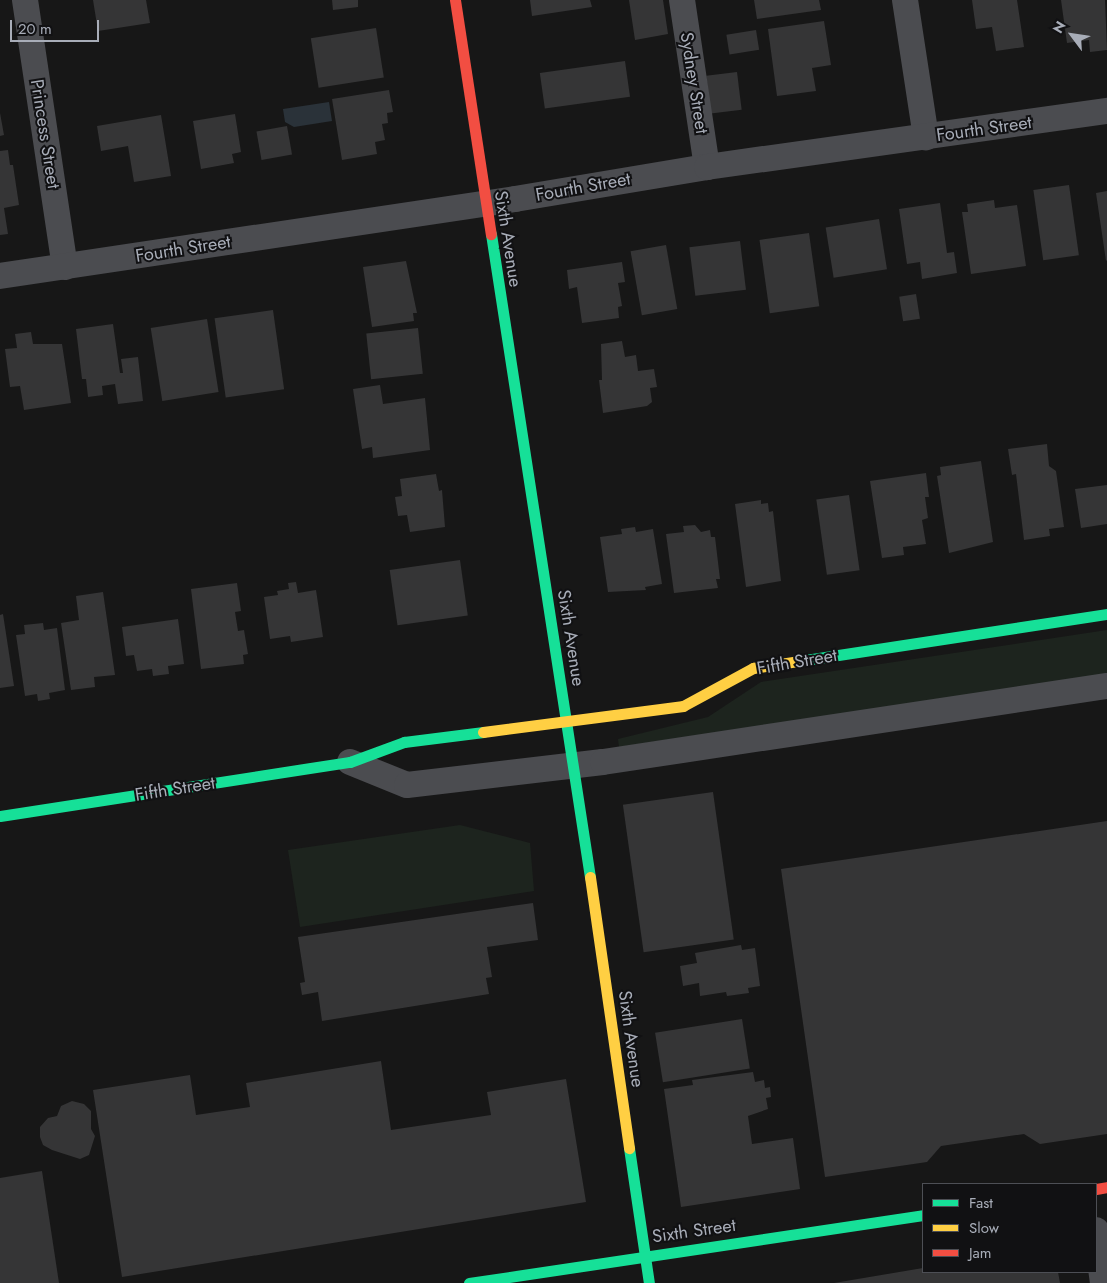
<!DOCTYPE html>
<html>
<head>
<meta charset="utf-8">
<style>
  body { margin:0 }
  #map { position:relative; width:1107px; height:1283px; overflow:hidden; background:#171717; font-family:Jost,sans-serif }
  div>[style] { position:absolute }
  .green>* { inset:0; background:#1d241e }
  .water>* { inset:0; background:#2a3239 }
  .building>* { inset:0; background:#353536; transform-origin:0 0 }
  .street>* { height:26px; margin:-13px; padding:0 13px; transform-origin:13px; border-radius:13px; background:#4b4c50 }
  .fast>* { height:11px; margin:-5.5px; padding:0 5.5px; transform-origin:5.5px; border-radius:5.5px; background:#16e098 }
  .slow>* { height:11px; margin:-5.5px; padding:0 5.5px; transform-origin:5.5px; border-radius:5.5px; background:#ffcf43 }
  .jam>* { height:11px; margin:-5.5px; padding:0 5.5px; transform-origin:5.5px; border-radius:5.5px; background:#f24e42 }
  span { translate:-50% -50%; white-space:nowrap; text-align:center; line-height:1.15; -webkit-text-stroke:4px #111113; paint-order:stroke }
  .street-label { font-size:18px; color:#a8adb8 }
  .legend { position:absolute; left:922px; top:1183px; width:175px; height:90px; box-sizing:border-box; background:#111113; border:1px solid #4d4f55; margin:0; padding:6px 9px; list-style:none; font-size:15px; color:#a8adb8 }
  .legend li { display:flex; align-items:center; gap:10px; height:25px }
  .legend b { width:25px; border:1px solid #4d4f55 }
  .north { position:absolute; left:1047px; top:10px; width:50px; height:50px; -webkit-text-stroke:4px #111113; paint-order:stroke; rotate:301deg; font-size:14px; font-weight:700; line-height:20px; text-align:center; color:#a8adb8 }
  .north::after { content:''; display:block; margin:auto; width:18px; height:22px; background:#a8adb8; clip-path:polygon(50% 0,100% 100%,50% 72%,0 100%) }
  .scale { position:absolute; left:10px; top:20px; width:89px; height:22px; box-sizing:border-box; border:2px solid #a8adb8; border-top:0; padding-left:6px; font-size:15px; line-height:18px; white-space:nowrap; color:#a8adb8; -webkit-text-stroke:4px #111113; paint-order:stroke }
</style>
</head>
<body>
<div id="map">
  <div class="green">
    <i style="clip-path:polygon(1107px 630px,1107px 674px,619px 747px,618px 739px,708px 717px,761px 682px)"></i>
    <i style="clip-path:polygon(460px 825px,530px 843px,534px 891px,300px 927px,288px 850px)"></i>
  </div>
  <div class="water">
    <i style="clip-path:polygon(329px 102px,332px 121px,294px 127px,285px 122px,283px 109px)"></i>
  </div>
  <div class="building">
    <i style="clip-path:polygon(93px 0,146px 0,150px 23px,98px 31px)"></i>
    <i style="clip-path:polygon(332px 0,358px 0,358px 7px,333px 10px)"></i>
    <i style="clip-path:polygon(530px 0,590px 0,592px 7px,532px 16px)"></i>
    <i style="clip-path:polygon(629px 0,663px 0,668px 34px,635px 40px)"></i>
    <i style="clip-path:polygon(754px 0,819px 0,821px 10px,757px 19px)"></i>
    <i style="clip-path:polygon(972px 0,1017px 0,1024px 47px,996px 51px,992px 27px,976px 29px)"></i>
    <i style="clip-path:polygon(1061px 0,1105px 0,1107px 50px,1090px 52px,1089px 40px,1067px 43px)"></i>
    <i style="clip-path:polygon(824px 21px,831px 65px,812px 68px,816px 91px,777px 96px,768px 29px)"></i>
    <i style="left:376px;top:28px;width:50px;height:66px;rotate:81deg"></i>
    <i style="left:756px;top:30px;width:20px;height:30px;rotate:81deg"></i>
    <i style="left:625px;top:61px;width:36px;height:86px;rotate:82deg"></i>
    <i style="left:737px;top:72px;width:38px;height:31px;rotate:83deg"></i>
    <i style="clip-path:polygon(389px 90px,393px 112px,387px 113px,388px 123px,382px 124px,385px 140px,375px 142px,377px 154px,342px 160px,332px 99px)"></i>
    <i style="clip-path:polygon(0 113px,4px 135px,0 136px)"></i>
    <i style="clip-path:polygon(235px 114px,241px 152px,232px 154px,234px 163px,201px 169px,193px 121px)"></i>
    <i style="clip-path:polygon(161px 115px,171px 176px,134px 182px,128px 146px,101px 151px,97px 126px)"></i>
    <i style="left:287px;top:126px;width:29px;height:31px;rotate:80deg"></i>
    <i style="clip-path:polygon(8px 150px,10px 165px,13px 165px,19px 205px,4px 208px,8px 234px,0 235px,0 151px)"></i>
    <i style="left:1069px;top:185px;width:71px;height:36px;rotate:82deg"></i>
    <i style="clip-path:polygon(1107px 191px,1107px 260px,1106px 261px,1096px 193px)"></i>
    <i style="clip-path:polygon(994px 200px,995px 208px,1017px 205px,1026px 266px,971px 274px,962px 212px,968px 212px,967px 204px)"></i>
    <i style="clip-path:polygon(940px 203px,947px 253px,954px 252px,957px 273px,922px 279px,920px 262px,907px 264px,899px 209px)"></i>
    <i style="left:879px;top:219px;width:51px;height:54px;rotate:81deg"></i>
    <i style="left:809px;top:233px;width:74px;height:50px;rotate:82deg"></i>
    <i style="left:740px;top:241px;width:49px;height:51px;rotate:83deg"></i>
    <i style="left:666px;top:245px;width:65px;height:36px;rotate:80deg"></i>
    <i style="clip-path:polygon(406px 261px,417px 313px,413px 313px,414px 321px,372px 327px,363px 267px)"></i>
    <i style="clip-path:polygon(622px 262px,625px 282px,618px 283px,622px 306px,618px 307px,619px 318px,582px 323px,577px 287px,569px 289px,567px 270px)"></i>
    <i style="left:916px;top:294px;width:25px;height:17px;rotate:81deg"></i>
    <i style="left:273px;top:310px;width:80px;height:59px;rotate:82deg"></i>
    <i style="left:207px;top:319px;width:74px;height:57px;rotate:81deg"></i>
    <i style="clip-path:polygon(113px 324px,120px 373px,123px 373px,121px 359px,138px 357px,143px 401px,118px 404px,115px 384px,102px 386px,103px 395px,88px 397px,86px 379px,82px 379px,76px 329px)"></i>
    <i style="left:418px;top:328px;width:46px;height:52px;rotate:84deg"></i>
    <i style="clip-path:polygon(31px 332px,33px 344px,62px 344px,71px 403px,24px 410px,20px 386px,10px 387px,5px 349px,17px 348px,15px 334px)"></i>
    <i style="clip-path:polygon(622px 341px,625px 357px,636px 355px,638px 371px,654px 369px,657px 387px,650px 388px,652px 402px,647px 406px,603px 413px,599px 380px,602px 380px,601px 344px)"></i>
    <i style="clip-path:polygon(380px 385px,383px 404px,425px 398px,430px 450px,373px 458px,372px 447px,362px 449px,353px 389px)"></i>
    <i style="clip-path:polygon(1047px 444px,1049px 466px,1056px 471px,1064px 527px,1049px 529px,1050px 536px,1024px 540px,1016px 474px,1012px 475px,1008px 449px)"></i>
    <i style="clip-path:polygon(981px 461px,993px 542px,949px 553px,937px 476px,941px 475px,940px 467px)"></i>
    <i style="clip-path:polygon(926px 473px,929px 497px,925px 497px,928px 518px,922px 520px,926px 544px,903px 547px,904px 555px,882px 558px,870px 481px)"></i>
    <i style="clip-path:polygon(436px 474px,439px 491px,442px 490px,445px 527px,410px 532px,407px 515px,398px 516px,395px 497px,402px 496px,400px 479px)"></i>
    <i style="clip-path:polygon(1107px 485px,1107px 524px,1081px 528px,1075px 489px)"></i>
    <i style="left:849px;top:495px;width:76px;height:33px;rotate:82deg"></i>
    <i style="clip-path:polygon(761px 500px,761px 504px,768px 503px,769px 512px,773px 511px,781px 581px,746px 587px,735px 504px)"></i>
    <i style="clip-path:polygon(695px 525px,701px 532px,710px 530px,711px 537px,715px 537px,720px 579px,716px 579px,718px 588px,674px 593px,666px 534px,684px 532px,683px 526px)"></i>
    <i style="clip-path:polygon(635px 527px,636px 532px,653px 529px,662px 584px,645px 587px,646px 590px,608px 592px,600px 537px,622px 534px,621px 529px)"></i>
    <i style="left:460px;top:560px;width:56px;height:71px;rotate:82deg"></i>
    <i style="clip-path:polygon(296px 582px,298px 593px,316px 590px,323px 637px,291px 642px,290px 636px,270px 639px,264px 597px,278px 595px,277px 591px,289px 589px,288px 583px)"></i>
    <i style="clip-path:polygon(237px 583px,241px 611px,235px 612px,238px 631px,244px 630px,248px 654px,243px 655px,244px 664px,201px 669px,191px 589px)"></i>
    <i style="clip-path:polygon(103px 592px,115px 675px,94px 677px,95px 687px,71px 690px,61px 623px,79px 620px,76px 596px)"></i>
    <i style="clip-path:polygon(3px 614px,14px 686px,0 688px,0 615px)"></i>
    <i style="clip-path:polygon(178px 619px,184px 664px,168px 666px,169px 674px,153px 676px,152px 669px,137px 671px,134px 655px,126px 656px,122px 627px)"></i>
    <i style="clip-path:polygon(43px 623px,44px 630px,57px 628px,65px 690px,49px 693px,50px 699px,38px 701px,37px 694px,25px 696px,16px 635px,25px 634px,24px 625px)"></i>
    <i style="left:713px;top:792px;width:149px;height:91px;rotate:82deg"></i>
    <i style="clip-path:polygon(1107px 821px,1107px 1134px,1040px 1144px,1024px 1134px,941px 1146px,927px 1162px,825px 1177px,781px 869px)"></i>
    <i style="clip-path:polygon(533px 903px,538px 940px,487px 947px,492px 977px,486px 978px,489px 994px,322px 1021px,318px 992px,302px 995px,300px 983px,305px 982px,298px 937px)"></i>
    <i style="clip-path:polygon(741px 945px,742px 950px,755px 948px,760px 986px,748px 988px,749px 993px,727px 996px,726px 992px,700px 996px,699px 983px,683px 986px,680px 966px,697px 963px,695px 953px)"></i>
    <i style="left:742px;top:1019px;width:50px;height:88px;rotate:81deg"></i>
    <i style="clip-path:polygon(381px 1061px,391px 1130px,491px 1115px,487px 1092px,566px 1079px,586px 1202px,122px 1277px,93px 1090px,190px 1075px,196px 1115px,250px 1107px,246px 1083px)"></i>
    <i style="clip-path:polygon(753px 1072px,755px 1082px,764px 1080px,765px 1088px,770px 1087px,771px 1097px,766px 1098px,768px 1109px,748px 1116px,752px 1144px,793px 1138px,800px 1189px,681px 1207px,664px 1089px,693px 1085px,692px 1080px)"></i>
    <i style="clip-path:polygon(72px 1101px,84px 1104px,91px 1111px,91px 1129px,95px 1136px,89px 1155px,80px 1159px,52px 1150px,43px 1145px,40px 1137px,40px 1127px,48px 1118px,57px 1116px,61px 1106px)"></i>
    <i style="clip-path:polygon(42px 1171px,59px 1283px,0 1283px,0 1178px)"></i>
    <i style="clip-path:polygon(923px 1268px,923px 1272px,1058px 1272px,1060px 1283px,834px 1283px)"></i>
  </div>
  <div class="street">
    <i style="left:25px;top:0;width:270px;rotate:81.5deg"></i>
    <i style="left:682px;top:0;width:169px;rotate:81.5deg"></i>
    <i style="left:905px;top:0;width:139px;rotate:81.3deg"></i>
    <i style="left:0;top:276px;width:521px;rotate:-8.5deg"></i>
    <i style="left:515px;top:199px;width:195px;rotate:-9.5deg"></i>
    <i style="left:707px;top:167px;width:404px;rotate:-8deg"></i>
    <i style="left:350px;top:762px;width:61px;rotate:22deg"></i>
    <i style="left:407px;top:785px;width:197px;rotate:-6.7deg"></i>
    <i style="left:603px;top:762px;width:510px;rotate:-8.58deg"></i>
    <i style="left:1096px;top:1230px;width:53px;rotate:82.5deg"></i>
  </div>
  <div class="fast">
    <i style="left:491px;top:234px;width:651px;rotate:81.25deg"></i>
    <i style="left:799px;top:661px;width:312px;rotate:-8.7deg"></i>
    <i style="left:0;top:816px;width:354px;rotate:-8.8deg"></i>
    <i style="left:350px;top:762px;width:58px;rotate:-20.3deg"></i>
    <i style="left:404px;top:742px;width:80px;rotate:-7.2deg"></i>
    <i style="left:629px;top:1148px;width:136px;rotate:81.6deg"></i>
    <i style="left:469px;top:1283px;width:459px;rotate:-8.5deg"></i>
  </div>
  <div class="slow">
    <i style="left:483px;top:732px;width:202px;rotate:-7.4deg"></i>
    <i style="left:683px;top:706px;width:80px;rotate:-28.5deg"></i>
    <i style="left:753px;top:668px;width:47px;rotate:-8.7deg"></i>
    <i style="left:590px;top:877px;width:274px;rotate:81.8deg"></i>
  </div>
  <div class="jam">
    <i style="left:455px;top:0;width:237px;rotate:81.3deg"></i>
    <i style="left:1096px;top:1189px;width:11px;rotate:-10deg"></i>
  </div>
  <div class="street-label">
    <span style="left:694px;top:83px;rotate:81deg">Sydney Street</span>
    <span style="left:984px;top:129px;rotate:-8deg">Fourth Street</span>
    <span style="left:45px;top:134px;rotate:81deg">Princess Street</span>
    <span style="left:583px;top:187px;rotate:-10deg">Fourth Street</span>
    <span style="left:508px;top:239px;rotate:81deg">Sixth Avenue</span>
    <span style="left:183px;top:249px;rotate:-9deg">Fourth Street</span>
    <span style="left:571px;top:638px;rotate:81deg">Sixth Avenue</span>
    <span style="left:797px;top:662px;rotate:-10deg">Fifth Street</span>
    <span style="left:175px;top:789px;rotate:-9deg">Fifth Street</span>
    <span style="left:631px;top:1039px;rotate:82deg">Sixth Avenue</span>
    <span style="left:694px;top:1231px;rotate:-8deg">Sixth Street</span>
  </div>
  <ul class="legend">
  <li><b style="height:6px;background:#16e098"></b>Fast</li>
  <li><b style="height:6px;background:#ffcf43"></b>Slow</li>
  <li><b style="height:6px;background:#f24e42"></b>Jam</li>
  </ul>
  <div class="north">N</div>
  <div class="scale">20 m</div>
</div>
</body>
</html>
